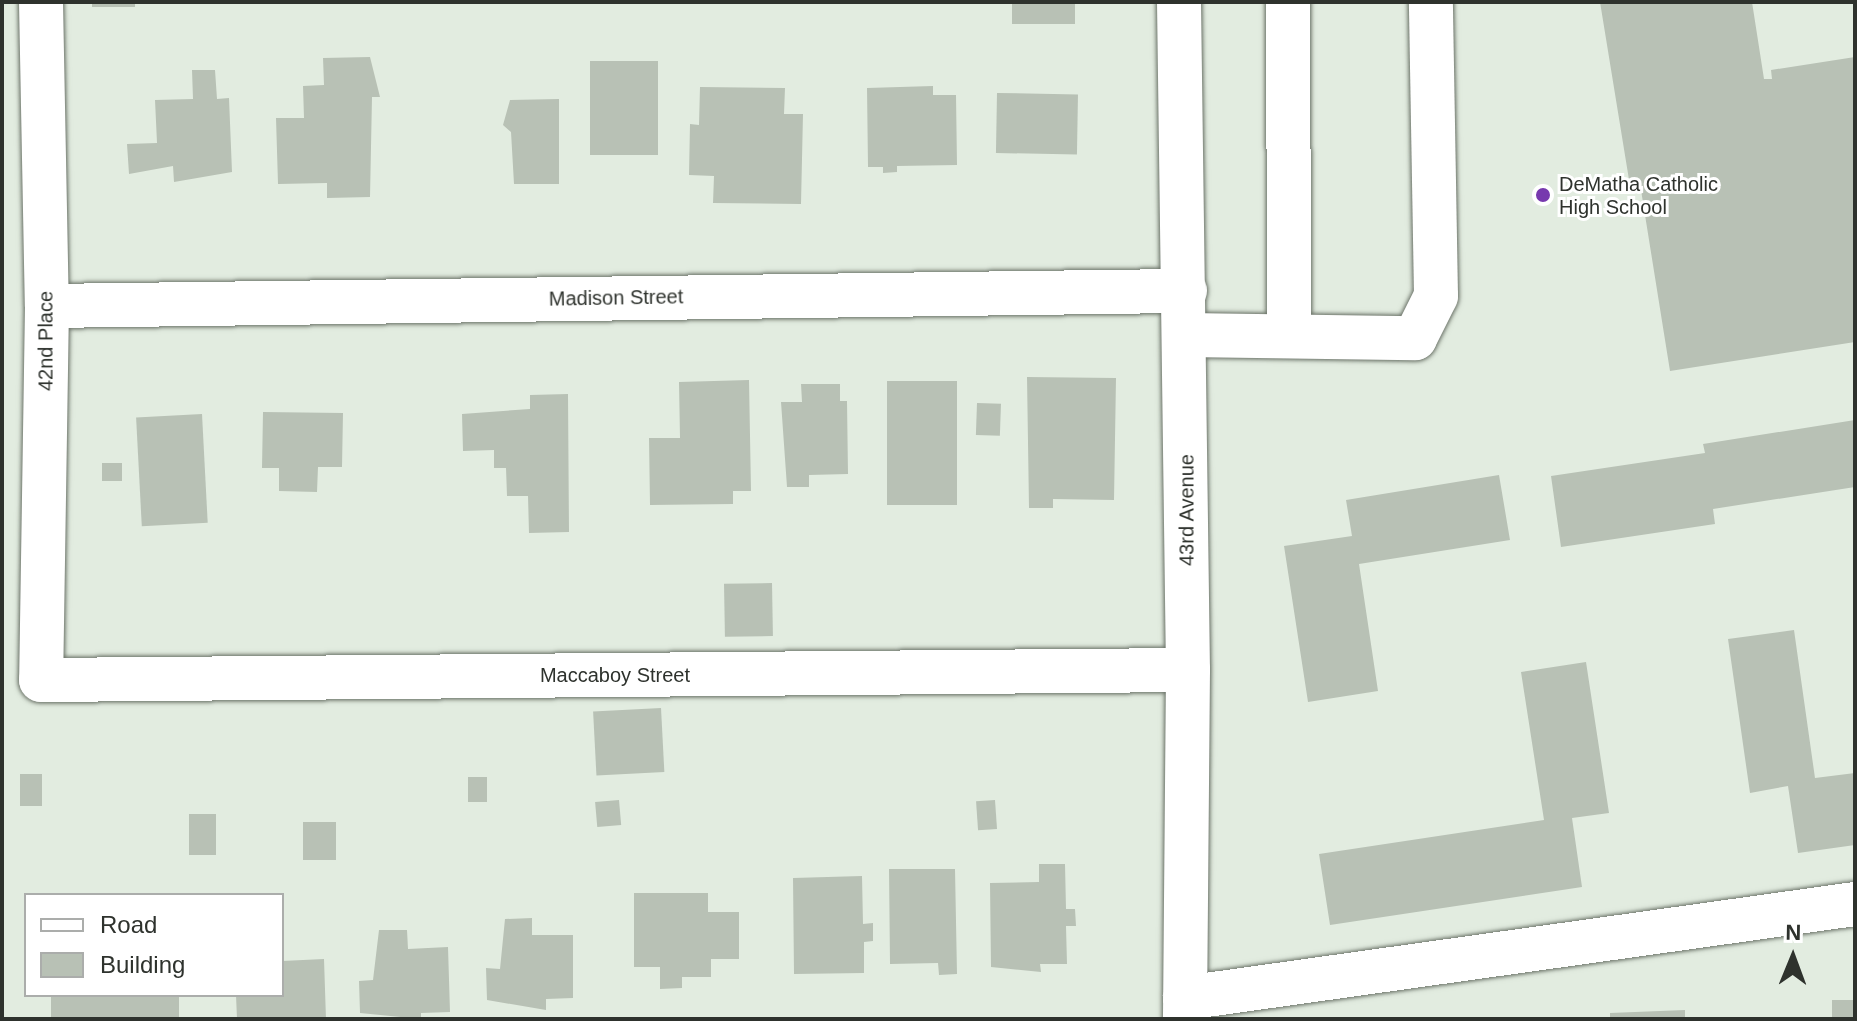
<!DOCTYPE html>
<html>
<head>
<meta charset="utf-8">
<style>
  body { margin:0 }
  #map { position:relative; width:1857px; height:1021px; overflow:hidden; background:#e2ece0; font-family:Arial,sans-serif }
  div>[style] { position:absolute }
  .building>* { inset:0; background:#b8c1b5; transform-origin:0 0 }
  .roads { filter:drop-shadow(0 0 2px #6c7469) drop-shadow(0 0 2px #6c7469) }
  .minor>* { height:44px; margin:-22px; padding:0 22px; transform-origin:22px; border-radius:22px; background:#fff }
  .dots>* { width:22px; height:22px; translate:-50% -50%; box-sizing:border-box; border:4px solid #fff; border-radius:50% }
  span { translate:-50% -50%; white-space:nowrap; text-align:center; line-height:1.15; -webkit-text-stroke:6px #fff; paint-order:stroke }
  .poi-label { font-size:20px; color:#2e322d }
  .left { translate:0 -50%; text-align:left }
  .street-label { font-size:20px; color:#2e322d }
  .frame { position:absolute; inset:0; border:4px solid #2e322d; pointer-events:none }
  .legend { position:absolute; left:24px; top:893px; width:260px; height:104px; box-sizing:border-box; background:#fff; border:2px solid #abadab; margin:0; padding:10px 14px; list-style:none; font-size:24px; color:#2e322d }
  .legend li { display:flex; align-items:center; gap:16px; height:40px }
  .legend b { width:40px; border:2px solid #abadab }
  .north { position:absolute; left:1753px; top:917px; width:80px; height:80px; -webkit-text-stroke:6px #fff; paint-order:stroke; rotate:1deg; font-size:22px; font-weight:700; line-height:32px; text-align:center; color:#2e322d }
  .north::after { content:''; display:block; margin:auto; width:28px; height:36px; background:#2e322d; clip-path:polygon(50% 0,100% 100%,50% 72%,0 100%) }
</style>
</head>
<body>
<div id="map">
  <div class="building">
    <i style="left:92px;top:2px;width:43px;height:5px"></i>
    <i style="left:1012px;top:2px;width:63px;height:22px"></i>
    <i style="clip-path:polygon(1600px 2px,1752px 2px,1764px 79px,1772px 79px,1771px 70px,1855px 57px,1855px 342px,1670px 371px,1641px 190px,1631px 192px)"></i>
    <i style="clip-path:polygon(370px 57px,380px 97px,372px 97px,370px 197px,327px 198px,327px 183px,278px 184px,276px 118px,304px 118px,303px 86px,324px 85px,323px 58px)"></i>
    <i style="left:590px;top:61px;width:68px;height:94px"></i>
    <i style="clip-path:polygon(192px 70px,215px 70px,217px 99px,229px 98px,232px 172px,174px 182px,173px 166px,129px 174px,127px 144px,157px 143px,155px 100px,193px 99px)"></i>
    <i style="clip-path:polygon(933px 86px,933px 95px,956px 95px,957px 165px,897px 166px,897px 172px,883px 173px,883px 167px,868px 167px,867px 88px)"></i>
    <i style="clip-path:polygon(700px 87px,785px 88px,784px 114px,803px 114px,801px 204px,713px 203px,714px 176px,689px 175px,690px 124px,699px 125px)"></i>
    <i style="left:997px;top:93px;width:81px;height:60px;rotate:1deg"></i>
    <i style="clip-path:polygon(559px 99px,559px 184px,514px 184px,511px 132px,503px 125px,510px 100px)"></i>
    <i style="clip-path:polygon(1027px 377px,1116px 378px,1114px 500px,1053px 499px,1053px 508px,1029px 508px)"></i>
    <i style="clip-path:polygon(749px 380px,751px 491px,733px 491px,733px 504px,650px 505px,649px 438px,680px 438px,679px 382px)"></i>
    <i style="left:887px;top:381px;width:70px;height:124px"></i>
    <i style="clip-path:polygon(801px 384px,840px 384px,840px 401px,847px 401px,848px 474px,809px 475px,809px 487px,787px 487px,781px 402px,802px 402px)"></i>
    <i style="clip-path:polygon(568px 394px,569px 532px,529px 533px,528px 496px,507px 496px,506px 468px,494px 468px,494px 450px,463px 451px,462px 414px,530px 409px,530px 395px)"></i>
    <i style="left:977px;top:403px;width:24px;height:32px;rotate:2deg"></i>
    <i style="clip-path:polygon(263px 412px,343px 413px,342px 467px,318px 467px,317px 492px,279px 491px,279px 468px,262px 468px)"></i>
    <i style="left:202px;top:414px;width:109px;height:66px;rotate:87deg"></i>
    <i style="clip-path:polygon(1855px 420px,1855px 487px,1713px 509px,1715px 524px,1561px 547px,1551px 476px,1705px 453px,1703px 444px)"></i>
    <i style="left:122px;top:463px;width:18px;height:20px;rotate:90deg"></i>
    <i style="clip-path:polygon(1499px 475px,1510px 540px,1359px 564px,1378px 691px,1308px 702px,1284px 546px,1352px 536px,1346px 500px)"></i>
    <i style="left:772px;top:583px;width:53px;height:48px;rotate:89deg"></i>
    <i style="clip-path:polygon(1794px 630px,1815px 778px,1855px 773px,1855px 845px,1798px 853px,1788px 786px,1750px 793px,1728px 639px)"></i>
    <i style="clip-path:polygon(1586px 662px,1609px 813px,1572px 818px,1582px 887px,1330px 925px,1319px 854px,1544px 820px,1521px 672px)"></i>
    <i style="left:661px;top:708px;width:64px;height:68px;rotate:87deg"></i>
    <i style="left:20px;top:774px;width:22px;height:32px"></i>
    <i style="left:468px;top:777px;width:19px;height:25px"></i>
    <i style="left:619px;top:800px;width:25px;height:24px;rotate:85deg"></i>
    <i style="left:995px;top:800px;width:29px;height:19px;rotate:86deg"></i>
    <i style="left:216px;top:814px;width:41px;height:27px;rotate:90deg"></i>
    <i style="left:336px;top:822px;width:38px;height:33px;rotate:90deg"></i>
    <i style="clip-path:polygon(1039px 864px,1065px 864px,1066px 909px,1075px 909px,1076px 926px,1066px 926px,1067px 964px,1040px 964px,1041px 972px,991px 967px,990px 883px,1039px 882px)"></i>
    <i style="clip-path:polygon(889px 869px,955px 869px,957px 974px,939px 975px,938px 963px,890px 964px)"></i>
    <i style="clip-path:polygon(862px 876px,863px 924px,873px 923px,873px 941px,864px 942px,864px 973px,794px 974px,793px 878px)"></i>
    <i style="clip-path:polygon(634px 893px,708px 893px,708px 912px,739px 912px,739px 959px,711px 959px,711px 977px,682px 977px,682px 988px,660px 989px,660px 967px,634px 967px)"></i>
    <i style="clip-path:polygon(532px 918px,532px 935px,573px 935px,573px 998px,546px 999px,546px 1010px,487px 1000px,486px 968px,500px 969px,505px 919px)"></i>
    <i style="clip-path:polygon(379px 930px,407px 930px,408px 949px,448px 947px,450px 1012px,421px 1013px,421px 1019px,360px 1013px,359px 981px,373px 980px)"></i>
    <i style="clip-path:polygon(324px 959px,326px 1019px,237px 1019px,236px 995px,282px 995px,282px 961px)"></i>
    <i style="left:51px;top:995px;width:128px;height:24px"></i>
    <i style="left:1855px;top:1000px;width:19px;height:23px;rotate:90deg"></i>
    <i style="clip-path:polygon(1685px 1010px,1685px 1019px,1610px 1019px,1610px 1013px)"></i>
  </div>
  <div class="roads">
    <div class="minor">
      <i style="left:41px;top:2px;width:304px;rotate:88.9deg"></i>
      <i style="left:47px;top:306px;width:374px;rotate:90.9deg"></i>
      <i style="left:41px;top:680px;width:1147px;rotate:-0.5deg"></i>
      <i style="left:1179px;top:2px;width:668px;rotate:89.23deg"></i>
      <i style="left:1188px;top:670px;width:349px;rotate:90.5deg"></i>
      <i style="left:1288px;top:2px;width:334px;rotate:89.8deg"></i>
      <i style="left:47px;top:306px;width:1138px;rotate:-0.76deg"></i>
      <i style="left:1186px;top:335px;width:229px;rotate:0.8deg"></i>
      <i style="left:1415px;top:338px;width:47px;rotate:-63.4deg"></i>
      <i style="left:1436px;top:296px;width:294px;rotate:-91deg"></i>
      <i style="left:1185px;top:998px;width:677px;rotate:-7.99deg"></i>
    </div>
  </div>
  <div class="dots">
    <i style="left:1543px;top:195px;background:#7739ae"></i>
  </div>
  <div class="poi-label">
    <span class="left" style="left:1559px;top:196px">DeMatha Catholic<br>High School</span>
  </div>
  <div class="street-label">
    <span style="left:616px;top:298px;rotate:-1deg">Madison Street</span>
    <span style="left:46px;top:341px;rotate:-90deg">42nd Place</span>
    <span style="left:1187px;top:510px;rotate:-90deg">43rd Avenue</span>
    <span style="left:615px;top:675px">Maccaboy Street</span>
  </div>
  <div class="frame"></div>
  <ul class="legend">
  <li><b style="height:10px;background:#fff"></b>Road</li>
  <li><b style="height:22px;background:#b8c1b5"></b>Building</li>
  </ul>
  <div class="north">N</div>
</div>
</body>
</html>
